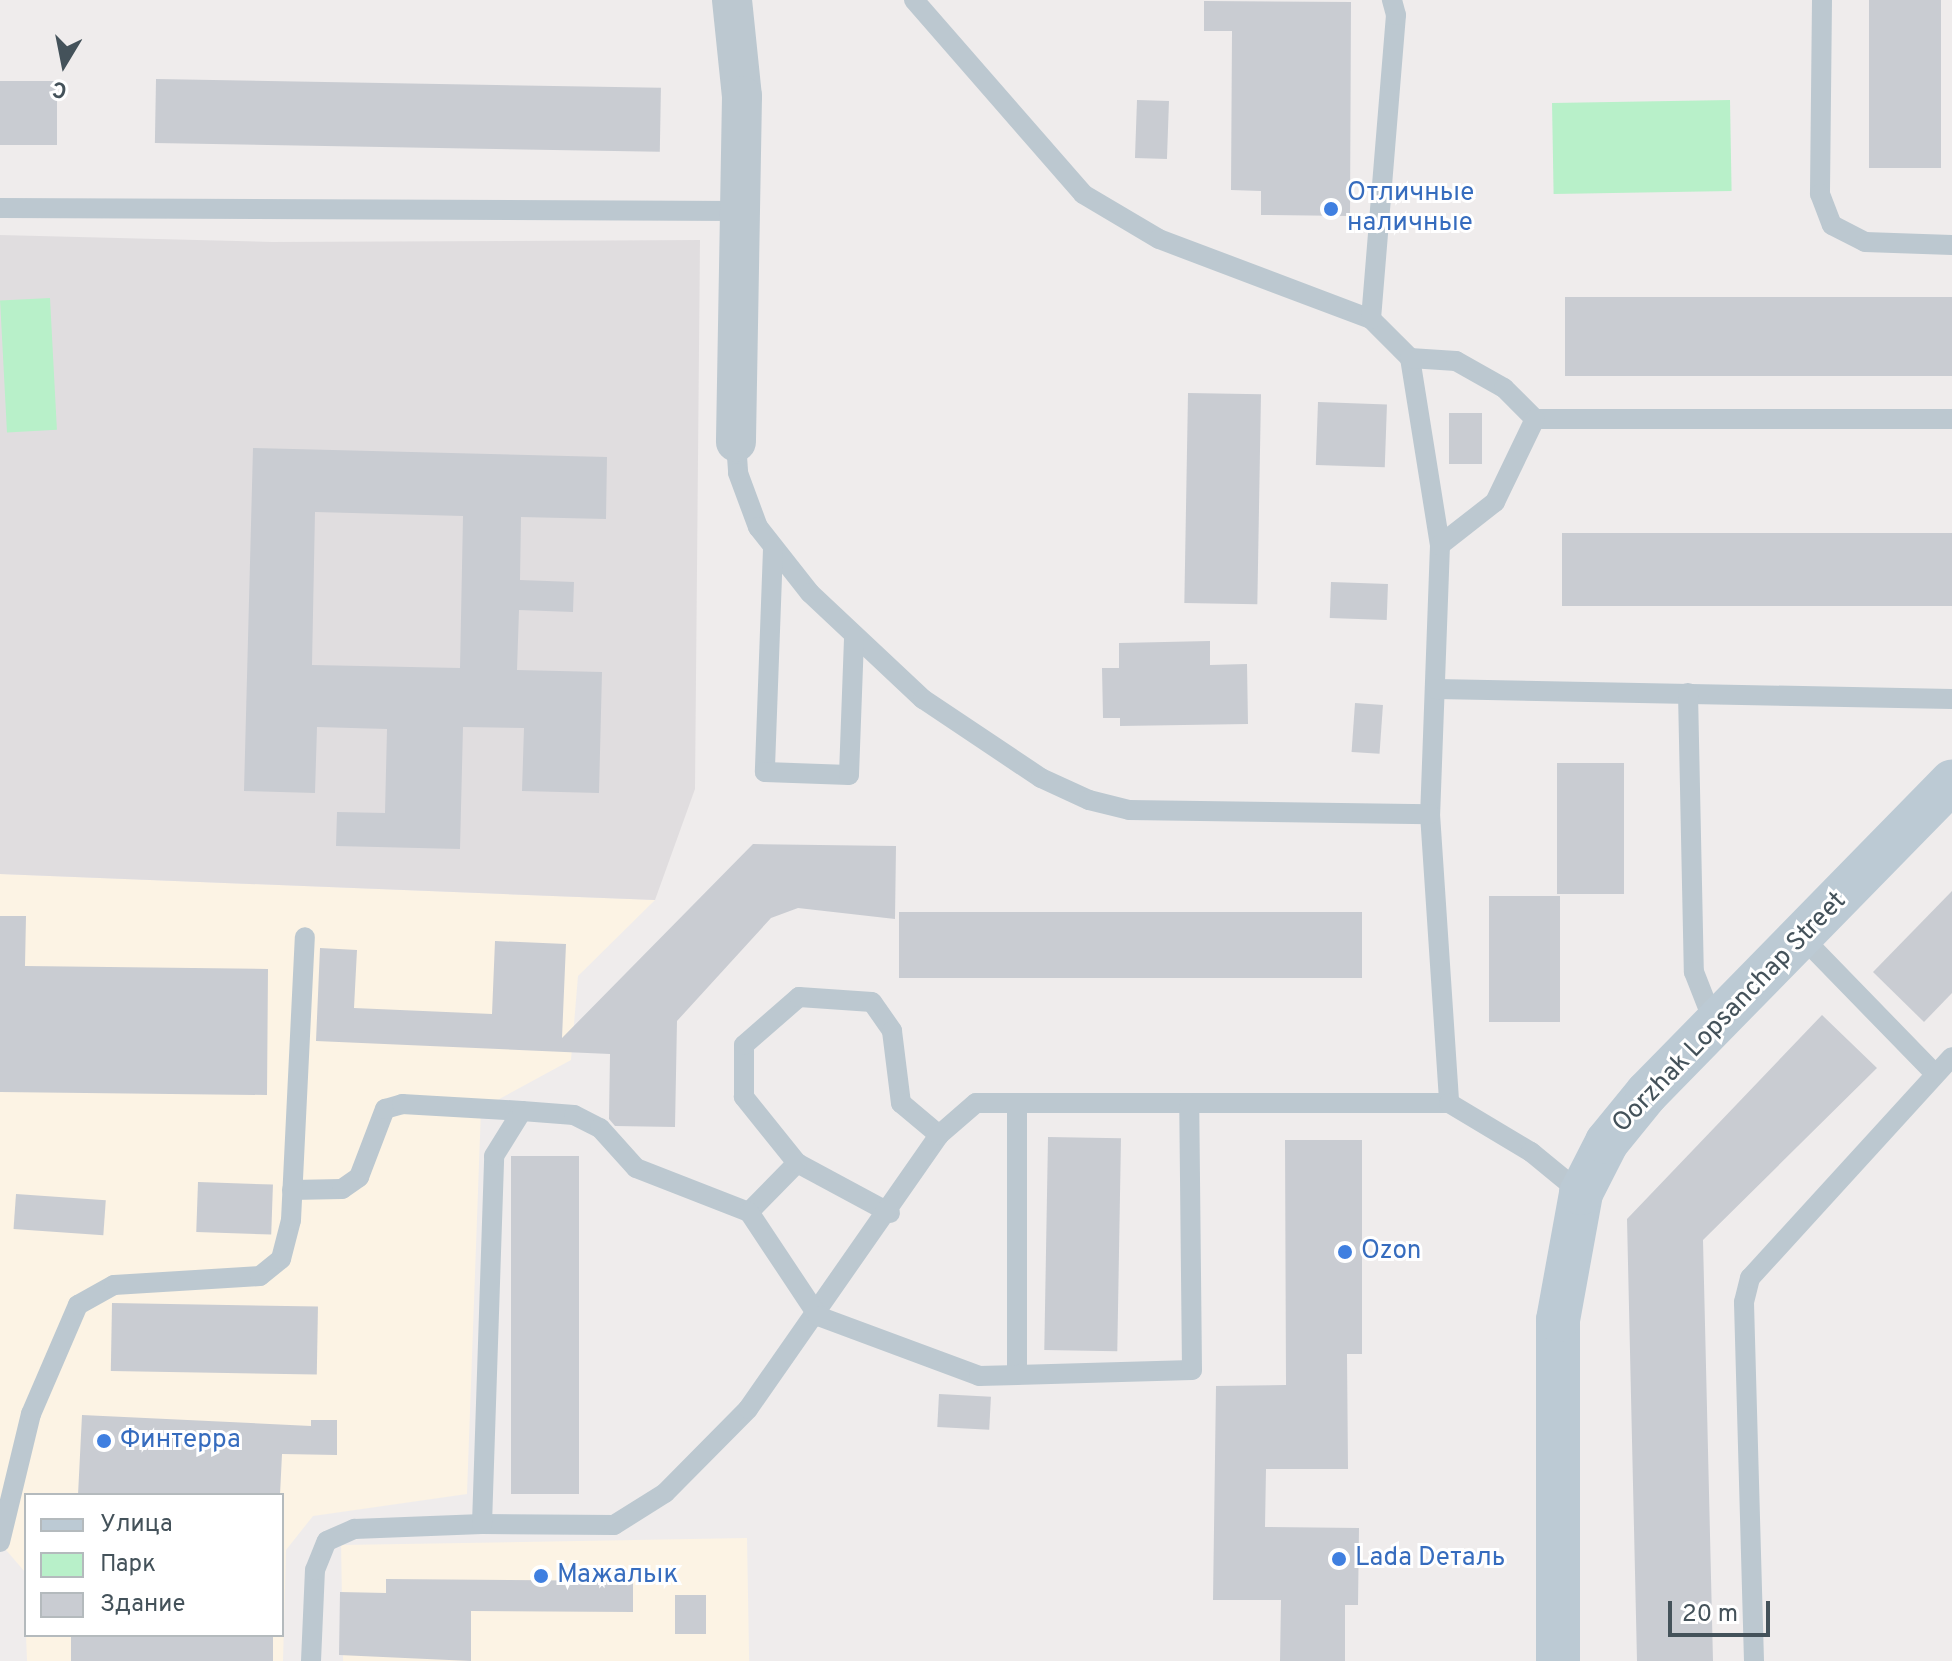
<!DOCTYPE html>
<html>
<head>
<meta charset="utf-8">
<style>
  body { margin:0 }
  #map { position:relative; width:1952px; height:1661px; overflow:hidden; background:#efecec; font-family:Overpass,sans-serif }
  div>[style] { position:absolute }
  .commercial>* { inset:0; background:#fcf3e4; transform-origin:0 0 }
  .education>* { inset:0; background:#e0dddf }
  .green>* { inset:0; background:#b8f0c9; transform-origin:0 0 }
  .building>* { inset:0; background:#c9ccd2; transform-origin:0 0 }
  .lane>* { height:20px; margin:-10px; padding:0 10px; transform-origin:10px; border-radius:10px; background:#bcc8d0 }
  .street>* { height:40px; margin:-20px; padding:0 20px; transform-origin:20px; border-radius:20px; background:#bcc8d0 }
  .secondary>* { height:44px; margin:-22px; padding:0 22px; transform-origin:22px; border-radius:22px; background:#bccad4 }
  .dots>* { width:22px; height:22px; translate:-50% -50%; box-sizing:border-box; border:4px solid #fff; border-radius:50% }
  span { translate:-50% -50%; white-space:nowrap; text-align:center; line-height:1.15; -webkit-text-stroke:6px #fff; paint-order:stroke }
  .shop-label { font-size:26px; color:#366cbe }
  .left { translate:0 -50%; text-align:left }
  .street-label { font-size:26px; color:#44525a }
  .legend { position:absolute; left:24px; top:1493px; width:260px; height:144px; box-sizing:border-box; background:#fff; border:2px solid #b4babd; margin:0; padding:10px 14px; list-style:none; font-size:24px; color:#44525a }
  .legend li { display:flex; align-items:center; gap:16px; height:40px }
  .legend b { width:40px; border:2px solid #b4babd }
  .north { position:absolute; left:24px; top:24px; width:80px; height:80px; -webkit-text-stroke:6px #fff; paint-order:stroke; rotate:190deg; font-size:22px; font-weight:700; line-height:32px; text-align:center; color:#44525a }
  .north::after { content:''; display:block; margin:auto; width:28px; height:36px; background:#44525a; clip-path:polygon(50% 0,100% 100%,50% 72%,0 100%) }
  .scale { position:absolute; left:1668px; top:1601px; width:102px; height:36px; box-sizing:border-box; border:4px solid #44525a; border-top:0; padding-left:10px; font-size:24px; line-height:28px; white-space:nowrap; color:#44525a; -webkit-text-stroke:6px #fff; paint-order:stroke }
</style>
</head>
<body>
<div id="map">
  <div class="commercial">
    <i style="clip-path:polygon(0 874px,655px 900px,578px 976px,571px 1060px,481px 1109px,467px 1494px,313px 1516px,286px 1550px,283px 1661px,27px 1661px,26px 1635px,282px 1635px,282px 1495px,26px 1495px,26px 1615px,25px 1572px,0 1543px)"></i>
    <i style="left:747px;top:1538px;width:123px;height:406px;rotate:89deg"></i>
  </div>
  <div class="education">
    <i style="clip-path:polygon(0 235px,272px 242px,700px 240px,695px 789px,655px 900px,0 874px)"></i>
  </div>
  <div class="green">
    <i style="left:1730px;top:100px;width:91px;height:178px;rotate:89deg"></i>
    <i style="left:50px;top:298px;width:132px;height:50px;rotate:87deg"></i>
  </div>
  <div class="building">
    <i style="left:1869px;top:0;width:72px;height:168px"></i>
    <i style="clip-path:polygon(1204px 1px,1351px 2px,1350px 216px,1261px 215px,1261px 191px,1231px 190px,1232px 31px,1204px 31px)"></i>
    <i style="left:156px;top:79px;width:505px;height:64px;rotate:1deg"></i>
    <i style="left:0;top:81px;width:57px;height:64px"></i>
    <i style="left:1137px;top:100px;width:32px;height:58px;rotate:2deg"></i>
    <i style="left:1952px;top:297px;width:79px;height:387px;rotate:90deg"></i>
    <i style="left:1188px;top:393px;width:73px;height:210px;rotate:1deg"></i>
    <i style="left:1318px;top:402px;width:69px;height:63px;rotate:2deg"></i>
    <i style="left:1449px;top:413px;width:33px;height:51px"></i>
    <i style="clip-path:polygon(evenodd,253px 448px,607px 457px,606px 519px,521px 517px,520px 580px,574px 582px,573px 612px,519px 610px,517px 670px,602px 672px,599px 793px,522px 791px,524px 728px,463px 727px,460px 849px,336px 846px,337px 812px,385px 813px,387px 729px,317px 727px,315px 793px,244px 791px,253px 448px,315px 512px,463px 516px,460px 668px,312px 665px,315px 512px)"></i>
    <i style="left:1562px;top:533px;width:390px;height:73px"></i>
    <i style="left:1331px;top:582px;width:57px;height:36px;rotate:2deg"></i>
    <i style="clip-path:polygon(1210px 641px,1210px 665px,1247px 664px,1248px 724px,1120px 726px,1120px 718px,1103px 718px,1102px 668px,1119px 668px,1119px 643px)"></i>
    <i style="left:1355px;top:703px;width:28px;height:49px;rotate:4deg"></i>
    <i style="left:1557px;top:763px;width:67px;height:131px"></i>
    <i style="clip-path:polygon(753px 844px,896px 846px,895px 919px,798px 908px,771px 918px,677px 1021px,675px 1127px,615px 1126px,609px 1119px,610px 1054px,316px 1041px,320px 948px,357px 950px,354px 1008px,492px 1014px,495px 941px,566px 944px,562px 1038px)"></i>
    <i style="clip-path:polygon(1952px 891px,1952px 993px,1924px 1022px,1873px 972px)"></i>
    <i style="left:1489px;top:896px;width:71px;height:126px"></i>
    <i style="left:1362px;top:912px;width:66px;height:463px;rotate:90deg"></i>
    <i style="clip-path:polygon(0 916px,26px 916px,25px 966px,268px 969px,267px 1095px,0 1092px)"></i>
    <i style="clip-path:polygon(1822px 1015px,1877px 1068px,1703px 1240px,1713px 1661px,1637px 1661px,1627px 1219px)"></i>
    <i style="left:1048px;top:1137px;width:73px;height:213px;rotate:1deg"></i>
    <i style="clip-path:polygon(1285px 1140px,1362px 1140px,1362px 1354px,1347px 1354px,1348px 1469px,1266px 1469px,1265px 1527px,1359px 1528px,1358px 1605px,1345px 1605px,1345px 1661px,1280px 1661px,1281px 1600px,1213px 1600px,1216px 1386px,1286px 1385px)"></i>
    <i style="left:511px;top:1156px;width:68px;height:338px"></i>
    <i style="left:198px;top:1182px;width:75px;height:50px;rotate:2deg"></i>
    <i style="left:16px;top:1194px;width:90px;height:35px;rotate:4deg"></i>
    <i style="left:112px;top:1303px;width:206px;height:68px;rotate:1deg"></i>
    <i style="left:939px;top:1394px;width:52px;height:33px;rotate:3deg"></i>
    <i style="clip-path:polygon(82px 1415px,311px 1426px,311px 1420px,337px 1420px,337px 1455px,282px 1454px,280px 1495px,78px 1495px)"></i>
    <i style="clip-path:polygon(386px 1579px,633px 1581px,633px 1612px,471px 1611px,471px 1661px,339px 1655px,340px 1592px,386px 1593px)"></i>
    <i style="left:675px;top:1595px;width:31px;height:39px"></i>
    <i style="left:71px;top:1635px;width:202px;height:26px"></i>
  </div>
  <div class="lane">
    <i style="left:914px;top:0;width:257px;rotate:48.9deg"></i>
    <i style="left:1083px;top:194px;width:88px;rotate:30.6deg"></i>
    <i style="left:1159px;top:239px;width:227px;rotate:20.7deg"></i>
    <i style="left:1371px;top:319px;width:55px;rotate:45deg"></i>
    <i style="left:1410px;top:358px;width:189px;rotate:80.9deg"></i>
    <i style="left:1440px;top:545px;width:269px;rotate:92.1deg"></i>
    <i style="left:1430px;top:814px;width:290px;rotate:86.2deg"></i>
    <i style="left:1822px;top:0;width:194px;rotate:90.6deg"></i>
    <i style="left:1820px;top:194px;width:33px;rotate:69deg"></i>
    <i style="left:1832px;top:225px;width:37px;rotate:27deg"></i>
    <i style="left:1865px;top:242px;width:87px;rotate:2deg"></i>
    <i style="left:0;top:208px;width:739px;rotate:0.23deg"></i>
    <i style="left:1371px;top:319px;width:305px;rotate:-85.3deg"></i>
    <i style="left:1396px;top:15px;width:16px;rotate:-105deg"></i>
    <i style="left:1410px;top:358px;width:46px;rotate:3.7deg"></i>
    <i style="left:1456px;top:361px;width:55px;rotate:29.4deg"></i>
    <i style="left:1504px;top:388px;width:44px;rotate:45deg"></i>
    <i style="left:1535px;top:419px;width:417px"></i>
    <i style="left:736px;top:442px;width:31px;rotate:86deg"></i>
    <i style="left:738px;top:473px;width:58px;rotate:69.7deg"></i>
    <i style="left:758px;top:527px;width:84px;rotate:51.8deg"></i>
    <i style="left:810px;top:593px;width:155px;rotate:43.2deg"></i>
    <i style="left:923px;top:699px;width:142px;rotate:33.8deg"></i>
    <i style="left:1041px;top:778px;width:53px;rotate:24.6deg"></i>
    <i style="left:1089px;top:800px;width:41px;rotate:14deg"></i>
    <i style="left:1129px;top:810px;width:301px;rotate:0.8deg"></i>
    <i style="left:1440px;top:545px;width:70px;rotate:-38deg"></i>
    <i style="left:1495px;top:502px;width:92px;rotate:-64.3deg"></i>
    <i style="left:773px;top:549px;width:223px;rotate:92.1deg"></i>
    <i style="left:765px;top:772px;width:84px;rotate:2deg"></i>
    <i style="left:849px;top:775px;width:137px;rotate:-87.9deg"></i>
    <i style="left:1436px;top:689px;width:516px;rotate:1.11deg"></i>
    <i style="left:1688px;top:693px;width:279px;rotate:88.8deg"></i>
    <i style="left:1694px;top:972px;width:55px;rotate:68.6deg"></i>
    <i style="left:1801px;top:936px;width:192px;rotate:45.8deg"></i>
    <i style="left:1017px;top:1103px;width:272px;rotate:90deg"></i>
    <i style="left:292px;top:1190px;width:50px;rotate:-1.1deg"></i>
    <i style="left:342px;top:1189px;width:21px;rotate:-35deg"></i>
    <i style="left:359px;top:1177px;width:73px;rotate:-69.1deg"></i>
    <i style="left:385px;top:1109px;width:18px;rotate:-16deg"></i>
    <i style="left:402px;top:1104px;width:120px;rotate:3.3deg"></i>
    <i style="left:749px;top:1212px;width:69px;rotate:-45.6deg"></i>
    <i style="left:890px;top:1213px;width:106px;rotate:-151.7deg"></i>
    <i style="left:797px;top:1163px;width:85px;rotate:-128.8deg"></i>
    <i style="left:744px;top:1097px;width:52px;rotate:-90deg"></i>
    <i style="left:744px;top:1045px;width:73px;rotate:-41.1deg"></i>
    <i style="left:799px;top:997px;width:73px;rotate:3.9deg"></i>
    <i style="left:872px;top:1002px;width:35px;rotate:55deg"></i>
    <i style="left:892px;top:1031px;width:73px;rotate:82.9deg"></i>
    <i style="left:901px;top:1103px;width:50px;rotate:40.1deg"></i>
    <i style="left:482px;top:1524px;width:132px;rotate:0.4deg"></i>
    <i style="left:614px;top:1525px;width:60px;rotate:-32.1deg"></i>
    <i style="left:665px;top:1493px;width:118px;rotate:-45.3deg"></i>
    <i style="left:748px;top:1409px;width:334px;rotate:-55.1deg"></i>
    <i style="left:939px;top:1135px;width:49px;rotate:-40.9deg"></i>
    <i style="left:976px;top:1103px;width:473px"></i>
    <i style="left:1449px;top:1103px;width:96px;rotate:30.9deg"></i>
    <i style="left:1531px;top:1152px;width:65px;rotate:39.4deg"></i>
    <i style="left:0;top:1542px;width:132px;rotate:-76.4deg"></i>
    <i style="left:31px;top:1414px;width:119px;rotate:-66.7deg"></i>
    <i style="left:78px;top:1305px;width:41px;rotate:-29.1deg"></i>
    <i style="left:114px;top:1285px;width:146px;rotate:-3.5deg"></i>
    <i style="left:260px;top:1276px;width:27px;rotate:-39deg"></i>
    <i style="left:281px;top:1259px;width:40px;rotate:-75.6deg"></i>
    <i style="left:291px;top:1220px;width:283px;rotate:-87.2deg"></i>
    <i style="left:311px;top:1661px;width:91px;rotate:-87.5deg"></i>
    <i style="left:315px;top:1570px;width:31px;rotate:-68deg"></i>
    <i style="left:327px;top:1541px;width:30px;rotate:-24deg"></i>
    <i style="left:354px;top:1529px;width:128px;rotate:-2.2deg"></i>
    <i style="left:482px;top:1524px;width:368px;rotate:-88.1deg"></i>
    <i style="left:494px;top:1156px;width:53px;rotate:-58.1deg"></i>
    <i style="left:522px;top:1111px;width:52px;rotate:4.4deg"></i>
    <i style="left:574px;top:1115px;width:29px;rotate:27deg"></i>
    <i style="left:600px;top:1128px;width:54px;rotate:48deg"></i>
    <i style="left:636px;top:1168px;width:121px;rotate:21.3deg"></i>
    <i style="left:749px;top:1212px;width:125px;rotate:56.4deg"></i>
    <i style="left:818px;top:1316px;width:172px;rotate:20.4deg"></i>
    <i style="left:979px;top:1376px;width:213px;rotate:-1.6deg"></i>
    <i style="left:1192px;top:1370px;width:265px;rotate:-90.6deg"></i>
    <i style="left:1754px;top:1661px;width:359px;rotate:-91.6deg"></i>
    <i style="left:1744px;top:1302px;width:25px;rotate:-76deg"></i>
    <i style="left:1750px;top:1278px;width:299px;rotate:-47.6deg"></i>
  </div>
  <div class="street">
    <i style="left:732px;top:0;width:97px;rotate:84.1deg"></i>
    <i style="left:742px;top:96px;width:346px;rotate:91deg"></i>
  </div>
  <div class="secondary">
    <i style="left:1558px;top:1661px;width:341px;rotate:-90deg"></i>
    <i style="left:1558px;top:1320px;width:129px;rotate:-79.7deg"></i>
    <i style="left:1581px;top:1193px;width:57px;rotate:-63deg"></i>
    <i style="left:1607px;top:1142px;width:63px;rotate:-50.8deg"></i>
    <i style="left:1647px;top:1093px;width:436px;rotate:-45.6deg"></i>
  </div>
  <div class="dots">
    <i style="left:1331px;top:209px;background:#3f7fe0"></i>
    <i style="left:1345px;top:1252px;background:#3f7fe0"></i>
    <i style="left:104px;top:1441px;background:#3f7fe0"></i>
    <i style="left:1339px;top:1559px;background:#3f7fe0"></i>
    <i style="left:541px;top:1576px;background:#3f7fe0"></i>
  </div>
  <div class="shop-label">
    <span class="left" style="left:1347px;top:209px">Отличные<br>наличные</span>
    <span class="left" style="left:1361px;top:1252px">Ozon</span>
    <span class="left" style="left:120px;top:1441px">Финтерра</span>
    <span class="left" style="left:1355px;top:1559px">Lada Dеталь</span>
    <span class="left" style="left:557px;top:1576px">Мажалык</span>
  </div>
  <div class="street-label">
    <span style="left:1730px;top:1013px;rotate:-46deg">Oorzhak Lopsanchap Street</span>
  </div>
  <ul class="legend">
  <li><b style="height:10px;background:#bccad4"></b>Улица</li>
  <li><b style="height:22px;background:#b8f0c9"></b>Парк</li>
  <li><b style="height:22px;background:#c9ccd2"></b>Здание</li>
  </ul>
  <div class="north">С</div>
  <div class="scale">20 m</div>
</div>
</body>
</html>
